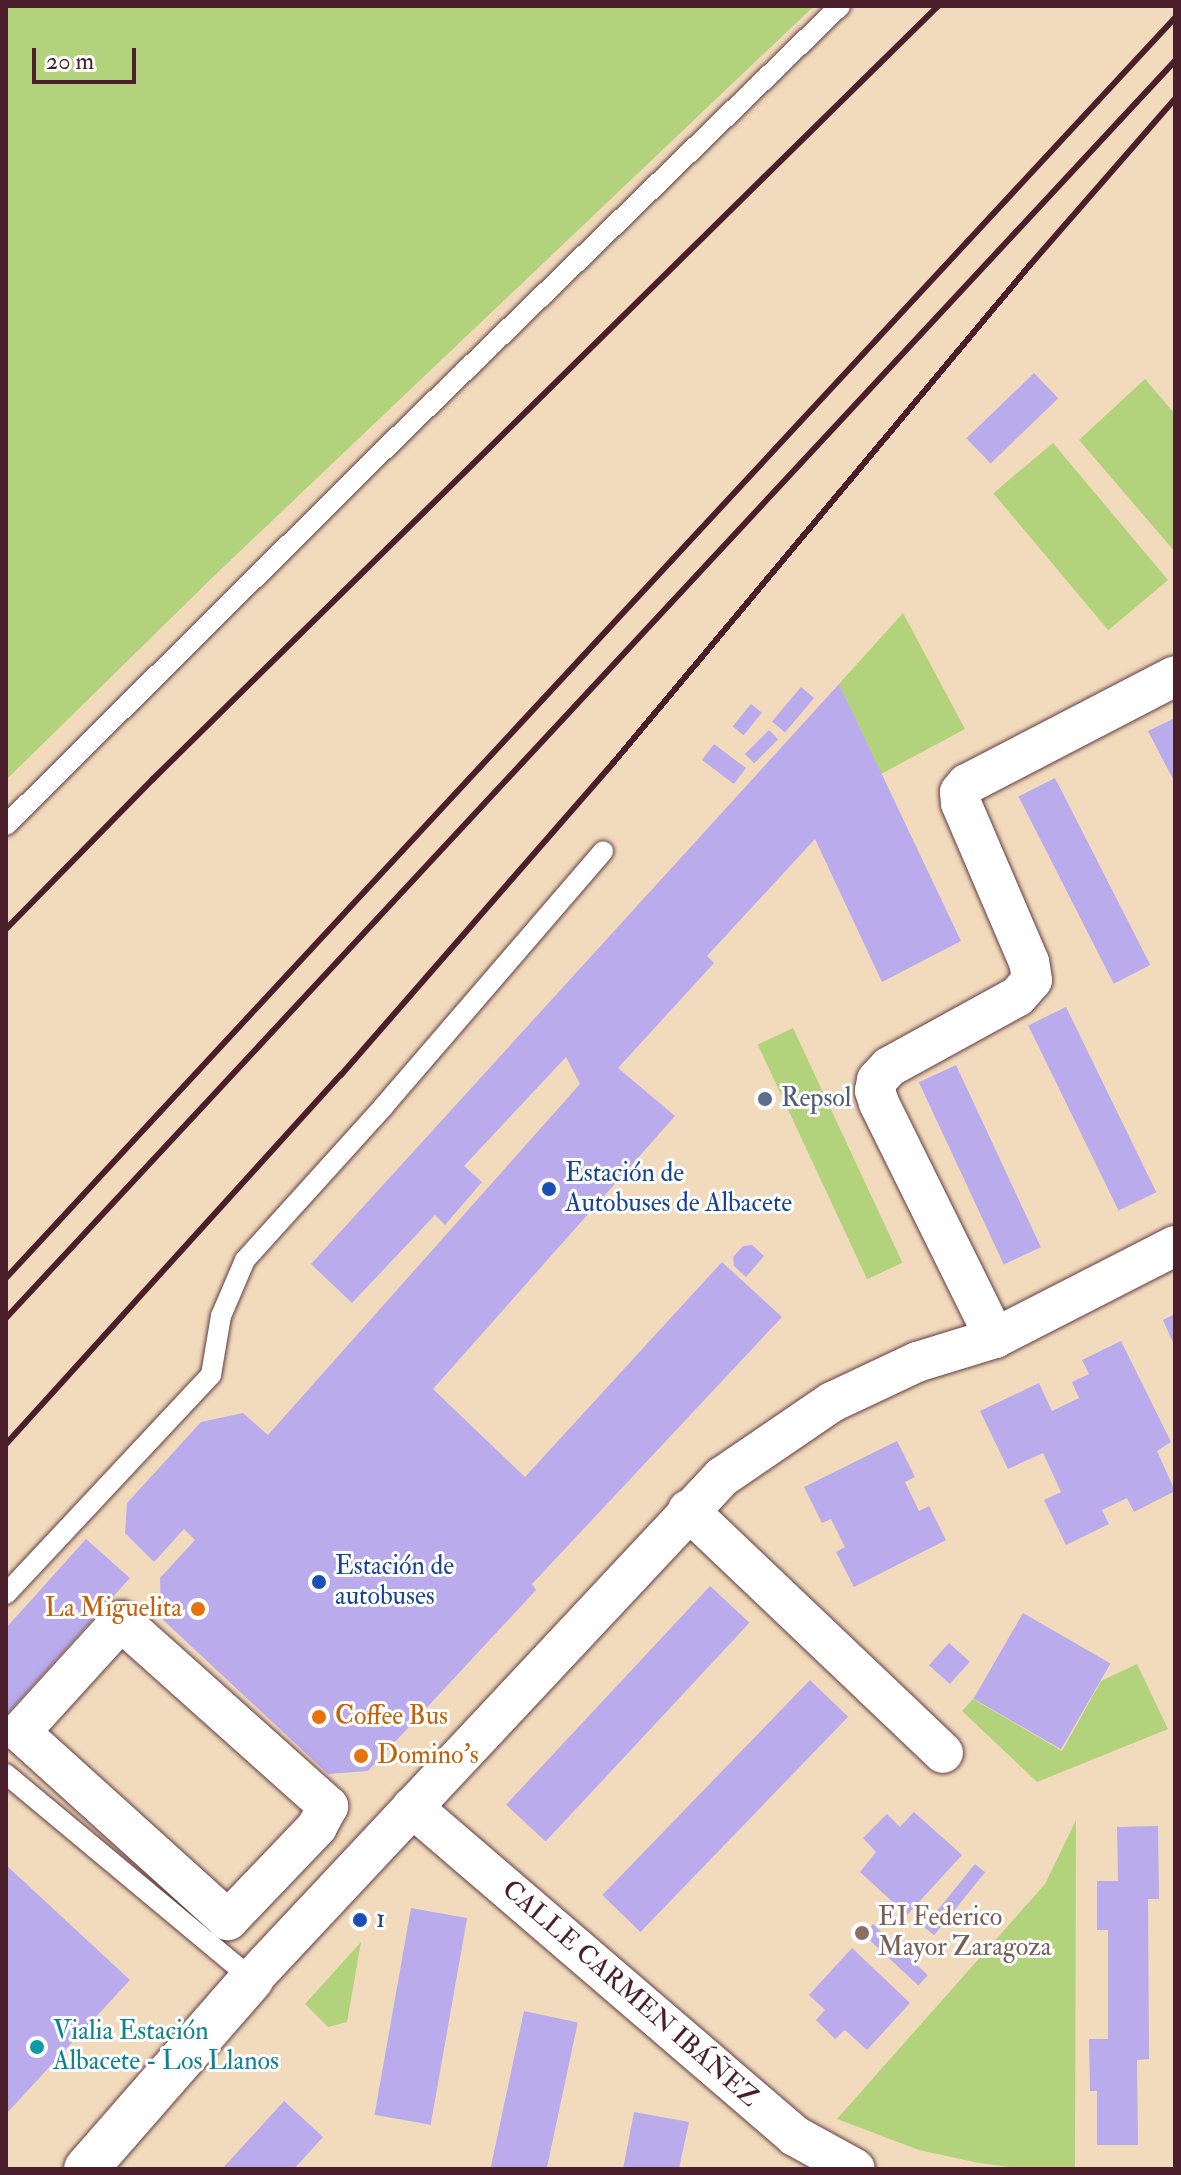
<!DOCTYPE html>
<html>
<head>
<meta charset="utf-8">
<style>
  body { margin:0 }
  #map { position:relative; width:1181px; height:2175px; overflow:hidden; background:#f2dbbc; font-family:"IM FELL Double Pica",serif }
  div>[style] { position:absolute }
  .green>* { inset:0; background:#b2d37b; transform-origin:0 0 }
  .building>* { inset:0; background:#baabed; transform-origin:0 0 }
  .roads { filter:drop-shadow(0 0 2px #633b41) drop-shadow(0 0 2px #633b41) }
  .lane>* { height:20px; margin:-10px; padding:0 10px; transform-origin:10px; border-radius:10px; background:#fff }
  .street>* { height:40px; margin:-20px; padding:0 20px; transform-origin:20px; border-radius:20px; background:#fff }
  .secondary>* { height:44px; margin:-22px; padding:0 22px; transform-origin:22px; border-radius:22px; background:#fff }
  .rail>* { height:6px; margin:-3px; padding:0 3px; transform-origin:3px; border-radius:3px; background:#4a1f2b }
  .dots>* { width:22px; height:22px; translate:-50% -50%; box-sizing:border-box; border:4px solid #fff; border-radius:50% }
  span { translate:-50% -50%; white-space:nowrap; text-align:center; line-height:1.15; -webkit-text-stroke:6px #fff; paint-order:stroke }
  .service-label { font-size:26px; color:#4e5e75 }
  .left { translate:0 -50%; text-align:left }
  .transit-label { font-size:26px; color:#164399 }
  .food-label { font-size:26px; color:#c56008 }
  .right { translate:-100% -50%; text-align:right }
  .education-label { font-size:26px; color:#785e54 }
  .street-label { font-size:26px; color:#4a1f2b }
  .culture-label { font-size:26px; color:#0d838f }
  .frame { position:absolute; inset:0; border:8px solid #4a1f2b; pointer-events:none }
  .scale { position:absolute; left:32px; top:48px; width:104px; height:36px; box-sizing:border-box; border:4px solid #4a1f2b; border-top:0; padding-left:10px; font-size:24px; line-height:28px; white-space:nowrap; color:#4a1f2b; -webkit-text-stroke:6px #fff; paint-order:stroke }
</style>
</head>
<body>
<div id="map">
  <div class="green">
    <i style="clip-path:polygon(6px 6px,814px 6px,214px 576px,6px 780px)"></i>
    <i style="clip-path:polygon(1145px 379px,1175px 414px,1175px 552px,1079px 440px)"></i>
    <i style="left:1053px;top:443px;width:179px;height:78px;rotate:50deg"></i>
    <i style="clip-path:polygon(903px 613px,965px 729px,881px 774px,839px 684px)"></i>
    <i style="left:793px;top:1028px;width:259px;height:39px;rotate:65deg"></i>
    <i style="clip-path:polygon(1137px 1664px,1168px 1729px,1037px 1782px,962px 1711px,973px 1699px,1062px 1751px,1101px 1681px)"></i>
    <i style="clip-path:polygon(1076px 1820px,1075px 2169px,1018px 2168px,979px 2163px,919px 2150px,837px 2119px,1045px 1884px)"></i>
    <i style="clip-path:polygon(361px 1942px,347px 2022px,328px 2027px,305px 2004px)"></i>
  </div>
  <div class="building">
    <i style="left:1034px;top:373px;width:35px;height:94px;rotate:46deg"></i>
    <i style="clip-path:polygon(839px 684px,961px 941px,882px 982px,815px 839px,707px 956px,714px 963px,618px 1068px,675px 1116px,433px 1389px,525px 1477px,722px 1262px,782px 1317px,532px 1584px,536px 1590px,368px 1771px,328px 1774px,161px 1618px,160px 1578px,195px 1540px,184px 1529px,154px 1562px,125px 1533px,127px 1503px,201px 1422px,243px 1413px,268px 1435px,580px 1084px,566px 1057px,464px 1166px,482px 1182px,445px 1225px,435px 1215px,352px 1303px,311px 1264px)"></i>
    <i style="left:801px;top:687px;width:17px;height:45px;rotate:40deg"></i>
    <i style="left:751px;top:704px;width:14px;height:29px;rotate:39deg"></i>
    <i style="clip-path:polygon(1175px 718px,1175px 783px,1148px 731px)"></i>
    <i style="left:769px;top:730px;width:13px;height:34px;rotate:45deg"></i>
    <i style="left:714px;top:744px;width:40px;height:20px;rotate:37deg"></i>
    <i style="left:1055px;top:778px;width:210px;height:41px;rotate:63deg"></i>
    <i style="left:1066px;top:1007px;width:206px;height:42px;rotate:64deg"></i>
    <i style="left:956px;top:1065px;width:201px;height:41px;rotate:65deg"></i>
    <i style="clip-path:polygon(752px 1245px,764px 1256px,746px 1277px,734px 1266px,733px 1257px,743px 1246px)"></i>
    <i style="clip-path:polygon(1175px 1314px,1175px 1347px,1163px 1320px)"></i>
    <i style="clip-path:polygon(1121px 1341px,1171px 1442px,1157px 1451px,1175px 1491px,1134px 1512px,1127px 1498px,1102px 1510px,1109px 1524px,1066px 1545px,1044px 1500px,1061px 1492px,1043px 1453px,1008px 1469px,980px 1411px,1039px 1383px,1052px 1411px,1079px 1398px,1072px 1382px,1089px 1374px,1082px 1360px)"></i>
    <i style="clip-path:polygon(897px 1441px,915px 1477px,905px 1482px,919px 1511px,929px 1506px,946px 1540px,854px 1587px,836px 1552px,845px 1547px,831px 1519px,822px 1523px,804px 1487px)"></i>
    <i style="clip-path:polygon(86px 1539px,130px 1578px,6px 1715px,6px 1628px)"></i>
    <i style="left:710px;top:1586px;width:54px;height:299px;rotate:43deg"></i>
    <i style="left:1023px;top:1613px;width:101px;height:99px;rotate:30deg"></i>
    <i style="left:949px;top:1643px;width:28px;height:30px;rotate:42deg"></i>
    <i style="left:810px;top:1680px;width:53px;height:299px;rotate:44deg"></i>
    <i style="clip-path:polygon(914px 1812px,962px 1855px,907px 1915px,860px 1872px,876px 1852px,863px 1838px,887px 1814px,900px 1827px)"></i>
    <i style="clip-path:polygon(1158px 1826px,1159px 1899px,1148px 1899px,1149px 2059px,1137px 2060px,1138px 2145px,1097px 2145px,1097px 2091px,1090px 2091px,1089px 2039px,1108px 2039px,1108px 1930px,1097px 1930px,1097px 1881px,1118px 1881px,1117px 1827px)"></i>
    <i style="left:975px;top:1864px;width:13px;height:81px;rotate:39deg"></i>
    <i style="clip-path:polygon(6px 1865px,130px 1980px,6px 2114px)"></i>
    <i style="left:411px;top:1908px;width:57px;height:210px;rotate:10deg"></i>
    <i style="left:873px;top:1924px;width:75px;height:14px;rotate:43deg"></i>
    <i style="clip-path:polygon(852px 1948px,910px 2003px,867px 2050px,845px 2030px,835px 2039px,816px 2020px,825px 2010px,809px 1995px)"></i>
    <i style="left:524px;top:2011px;width:55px;height:161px;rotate:12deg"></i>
    <i style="clip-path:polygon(284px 2101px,323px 2137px,294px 2169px,222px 2169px)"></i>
    <i style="clip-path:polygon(634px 2112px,689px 2122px,679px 2169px,623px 2169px)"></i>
  </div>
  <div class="roads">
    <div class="lane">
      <i style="left:6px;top:825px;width:545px;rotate:-44.78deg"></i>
      <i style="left:393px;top:441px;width:624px;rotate:-44.22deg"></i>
      <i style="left:6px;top:1594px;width:300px;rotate:-46.9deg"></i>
      <i style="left:211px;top:1375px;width:60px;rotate:-80.4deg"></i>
      <i style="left:221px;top:1316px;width:61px;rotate:-66.8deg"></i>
      <i style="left:245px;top:1260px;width:207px;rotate:-47.9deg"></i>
      <i style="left:384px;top:1106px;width:336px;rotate:-49.3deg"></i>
      <i style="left:6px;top:1774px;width:320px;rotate:39.8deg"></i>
    </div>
    <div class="street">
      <i style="left:995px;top:1338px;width:262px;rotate:-116.3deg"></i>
      <i style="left:879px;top:1103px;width:13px;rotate:-108deg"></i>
      <i style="left:875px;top:1091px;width:11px;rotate:-80deg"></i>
      <i style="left:877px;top:1080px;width:18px;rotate:-47deg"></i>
      <i style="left:889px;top:1067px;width:147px;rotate:-28.8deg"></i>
      <i style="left:1018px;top:996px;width:21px;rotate:-49deg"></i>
      <i style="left:1032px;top:980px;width:18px;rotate:-99deg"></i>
      <i style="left:1029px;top:962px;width:173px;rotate:-113.2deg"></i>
      <i style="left:961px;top:803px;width:11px;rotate:-95deg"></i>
      <i style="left:960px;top:792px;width:11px;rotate:-49deg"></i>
      <i style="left:967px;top:784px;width:234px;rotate:-27.4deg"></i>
      <i style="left:688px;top:1510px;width:352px;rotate:43.6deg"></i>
      <i style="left:121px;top:1621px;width:278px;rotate:41.8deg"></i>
      <i style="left:328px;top:1806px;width:24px;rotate:118deg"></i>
      <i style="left:317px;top:1827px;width:129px;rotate:133.7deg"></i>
      <i style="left:228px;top:1920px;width:280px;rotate:-137.9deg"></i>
      <i style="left:20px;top:1732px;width:150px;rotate:-47.7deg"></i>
      <i style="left:412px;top:1807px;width:505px;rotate:40.66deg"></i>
      <i style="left:795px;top:2136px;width:68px;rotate:28.8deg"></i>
      <i style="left:252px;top:1979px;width:688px;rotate:-46.89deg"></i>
      <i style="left:722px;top:1477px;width:133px;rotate:-34.3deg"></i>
      <i style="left:832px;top:1402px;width:94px;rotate:-25.2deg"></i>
      <i style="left:917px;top:1362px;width:82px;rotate:-17.1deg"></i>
      <i style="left:995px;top:1338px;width:202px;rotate:-27.1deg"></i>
    </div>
    <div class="secondary">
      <i style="left:86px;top:2169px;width:252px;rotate:-48.9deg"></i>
    </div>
  </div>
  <div class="rail">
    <i style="left:6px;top:929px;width:210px;rotate:-45.6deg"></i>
    <i style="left:153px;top:779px;width:1102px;rotate:-44.56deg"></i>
    <i style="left:6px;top:1278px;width:1719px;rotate:-47.15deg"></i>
    <i style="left:6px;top:1318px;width:1717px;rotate:-47.08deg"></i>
    <i style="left:6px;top:1444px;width:498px;rotate:-47.8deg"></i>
    <i style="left:341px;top:1075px;width:415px;rotate:-48.9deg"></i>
    <i style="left:614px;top:762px;width:648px;rotate:-50.07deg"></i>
    <i style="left:1030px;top:265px;width:220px;rotate:-48.9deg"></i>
  </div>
  <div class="dots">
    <i style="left:765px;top:1099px;background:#5c6f8a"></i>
    <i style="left:549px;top:1189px;background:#1a4fb4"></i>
    <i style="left:319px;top:1582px;background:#1a4fb4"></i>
    <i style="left:198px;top:1609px;background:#e8710a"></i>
    <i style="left:319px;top:1717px;background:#e8710a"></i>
    <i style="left:361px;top:1756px;background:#e8710a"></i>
    <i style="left:360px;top:1920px;background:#1a4fb4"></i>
    <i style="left:862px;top:1933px;background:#8d6e63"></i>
    <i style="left:37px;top:2047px;background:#0f9aa8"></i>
  </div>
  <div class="service-label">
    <span class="left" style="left:781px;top:1099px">Repsol</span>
  </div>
  <div class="transit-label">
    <span class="left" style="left:565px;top:1189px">Estación de<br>Autobuses de Albacete</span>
    <span class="left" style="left:335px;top:1582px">Estación de<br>autobuses</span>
    <span class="left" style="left:376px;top:1920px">1</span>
  </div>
  <div class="food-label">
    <span class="right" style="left:182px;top:1609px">La Miguelita</span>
    <span class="left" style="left:335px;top:1717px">Coffee Bus</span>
    <span class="left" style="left:377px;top:1756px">Domino's</span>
  </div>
  <div class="education-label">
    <span class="left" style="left:878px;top:1933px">EI Federico<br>Mayor Zaragoza</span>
  </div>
  <div class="street-label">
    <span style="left:630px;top:1994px;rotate:41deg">CALLE CARMEN IBÁÑEZ</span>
  </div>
  <div class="culture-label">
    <span class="left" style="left:53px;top:2047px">Vialia Estación<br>Albacete - Los Llanos</span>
  </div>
  <div class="frame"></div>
  <div class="scale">20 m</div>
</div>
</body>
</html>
